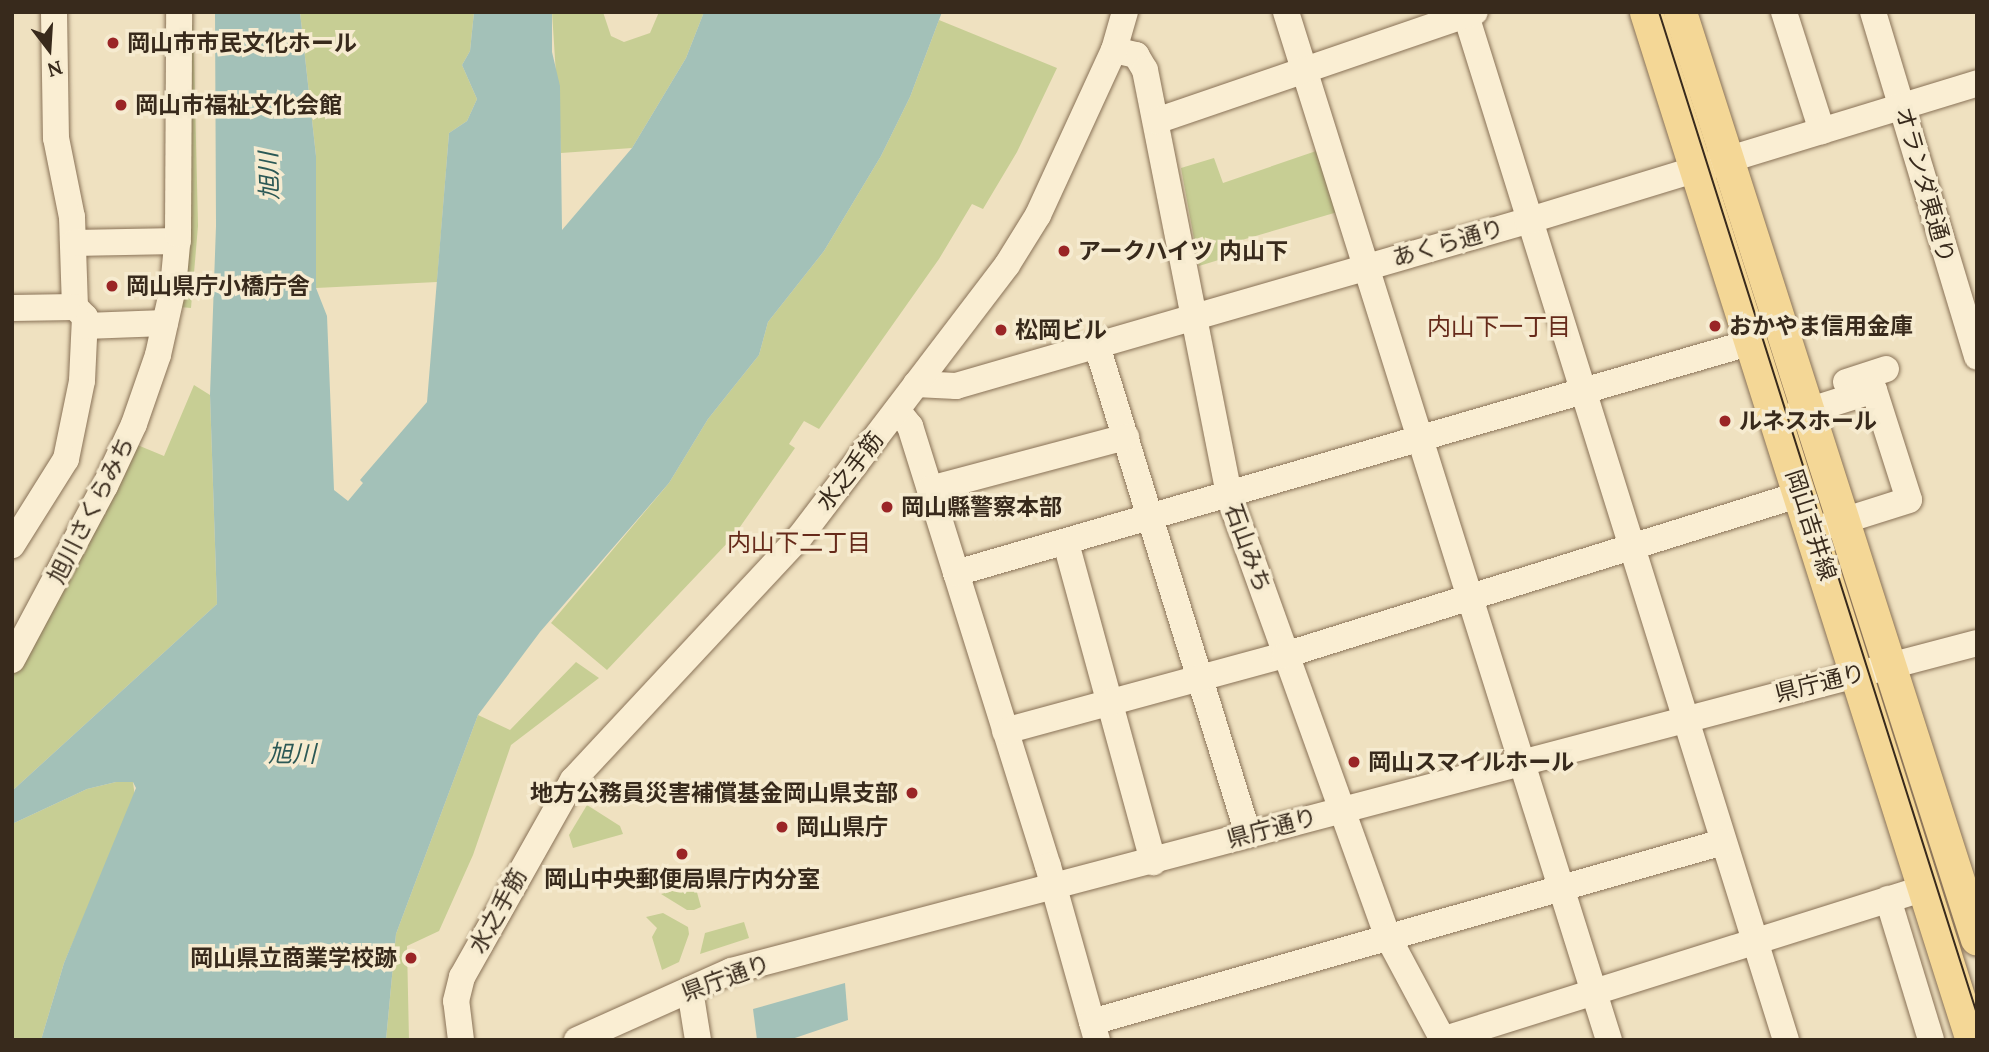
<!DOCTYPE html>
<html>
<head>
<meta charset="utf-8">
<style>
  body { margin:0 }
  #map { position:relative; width:1989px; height:1052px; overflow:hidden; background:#efe1c0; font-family:Lora,"Noto Sans JP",serif }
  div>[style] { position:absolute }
  .green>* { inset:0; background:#c7ce94 }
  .water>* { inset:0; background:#a3c1b8 }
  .roads { filter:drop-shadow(0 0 2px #897257) drop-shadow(0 0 2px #897257) }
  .minor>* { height:26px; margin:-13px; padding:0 13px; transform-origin:13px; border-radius:13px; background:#faeed3 }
  .major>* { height:33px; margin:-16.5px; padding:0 16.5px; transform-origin:16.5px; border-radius:16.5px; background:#f4d796 }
  .tram>* { height:2px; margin:-1px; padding:0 1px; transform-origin:1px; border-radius:1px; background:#382a1c }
  .dots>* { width:19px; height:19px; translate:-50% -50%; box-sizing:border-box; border:4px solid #f6ebd0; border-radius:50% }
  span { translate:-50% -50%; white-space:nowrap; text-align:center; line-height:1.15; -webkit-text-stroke:7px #f6ebd0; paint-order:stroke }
  .poi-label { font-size:23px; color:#382a1c; font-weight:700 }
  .left { translate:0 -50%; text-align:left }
  .right { translate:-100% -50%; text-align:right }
  .street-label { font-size:23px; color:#382a1c }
  .water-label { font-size:24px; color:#2b5855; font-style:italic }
  .neighbourhood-label { font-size:24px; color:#662a1a }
  .frame { position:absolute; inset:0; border:14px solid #382a1c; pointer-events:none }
  .north { position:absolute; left:14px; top:14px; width:70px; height:70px; -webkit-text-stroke:5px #f6ebd0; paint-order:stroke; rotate:163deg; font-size:19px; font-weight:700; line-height:28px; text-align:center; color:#382a1c }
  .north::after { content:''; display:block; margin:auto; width:24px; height:32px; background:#382a1c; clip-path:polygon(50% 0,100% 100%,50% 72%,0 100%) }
</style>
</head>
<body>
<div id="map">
  <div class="green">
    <i style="clip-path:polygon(193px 12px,198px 226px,191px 308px,180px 307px)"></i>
    <i style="clip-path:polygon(300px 12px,474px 12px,470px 51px,462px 65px,477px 99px,467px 121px,449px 133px,437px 282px,316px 288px,316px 156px)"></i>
    <i style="clip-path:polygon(552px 12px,603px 12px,611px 36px,624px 42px,650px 33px,659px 12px,704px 12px,686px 58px,632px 148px,561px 153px)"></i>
    <i style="clip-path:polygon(939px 20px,1057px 68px,1017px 152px,983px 209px,972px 204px,939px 259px,819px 429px,804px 421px,789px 444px,795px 448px,733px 537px,607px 670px,551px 623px,669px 483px,708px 419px,759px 355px,768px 322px,824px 251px,881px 156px,910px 97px)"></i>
    <i style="clip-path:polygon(1322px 149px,1341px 211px,1235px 242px,1238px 254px,1199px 266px,1181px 168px,1214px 158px,1223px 183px)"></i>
    <i style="clip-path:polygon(194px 385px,210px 395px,217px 604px,12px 791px,12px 676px,135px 444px,164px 456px)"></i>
    <i style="clip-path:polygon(576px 662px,599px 678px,511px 745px,473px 855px,439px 931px,407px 946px,409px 1040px,386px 1040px,396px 934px,478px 715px,510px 730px)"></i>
    <i style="clip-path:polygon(116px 782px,133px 782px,135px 797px,64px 963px,41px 1040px,12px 1040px,12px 824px,87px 789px)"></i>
    <i style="clip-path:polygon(587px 805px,620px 826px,623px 834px,573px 848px,569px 835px)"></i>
    <i style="clip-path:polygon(695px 885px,701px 907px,694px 910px,687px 910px,661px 894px)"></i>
    <i style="clip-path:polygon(663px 913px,688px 927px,689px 934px,679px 962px,662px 970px,652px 937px,657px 928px,646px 917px)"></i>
    <i style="clip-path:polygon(744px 922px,749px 938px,700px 954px,705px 933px)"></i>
  </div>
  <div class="water">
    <i style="clip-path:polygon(215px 12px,300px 12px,316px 156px,316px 288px,327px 316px,334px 490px,348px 501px,363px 483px,360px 480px,427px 402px,449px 133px,467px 121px,477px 99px,462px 65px,470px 51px,474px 12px,552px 12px,552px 52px,560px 86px,562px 230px,632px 148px,686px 58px,704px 12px,942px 12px,910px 97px,881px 156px,824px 251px,768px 322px,759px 355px,708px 419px,669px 483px,540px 632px,478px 715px,396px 934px,386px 1040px,41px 1040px,64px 963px,136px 788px,133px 782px,116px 782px,87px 789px,12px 824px,12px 791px,217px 604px,210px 395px,216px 226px)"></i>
    <i style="clip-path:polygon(845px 983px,848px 1020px,789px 1040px,757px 1040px,753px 1009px)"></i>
  </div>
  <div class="roads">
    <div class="minor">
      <i style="left:54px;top:12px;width:126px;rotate:89.1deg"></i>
      <i style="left:56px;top:138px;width:81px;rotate:78.6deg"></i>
      <i style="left:72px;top:217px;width:90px;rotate:88.1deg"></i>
      <i style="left:1286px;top:12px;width:1078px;rotate:72.56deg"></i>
      <i style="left:1465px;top:12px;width:1077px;rotate:72.66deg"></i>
      <i style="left:1784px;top:12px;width:125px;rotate:72.3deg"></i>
      <i style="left:1873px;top:12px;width:360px;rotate:73.2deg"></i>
      <i style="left:1114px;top:50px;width:23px;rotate:13deg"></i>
      <i style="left:1136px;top:55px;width:17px;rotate:59deg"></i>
      <i style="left:1145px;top:70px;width:434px;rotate:78.8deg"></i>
      <i style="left:1229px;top:496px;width:469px;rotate:70.2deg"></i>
      <i style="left:1388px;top:937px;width:117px;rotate:61.9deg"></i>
      <i style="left:1156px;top:121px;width:337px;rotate:-18.9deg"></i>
      <i style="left:73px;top:243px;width:105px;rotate:-1.1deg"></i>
      <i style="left:12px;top:308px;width:63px;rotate:-0.9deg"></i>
      <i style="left:75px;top:307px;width:14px;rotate:45deg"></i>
      <i style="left:85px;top:317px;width:64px;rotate:92.7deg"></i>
      <i style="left:82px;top:381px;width:80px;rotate:101.6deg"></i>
      <i style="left:66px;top:459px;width:102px;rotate:122.1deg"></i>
      <i style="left:85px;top:326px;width:80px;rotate:-2.1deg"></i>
      <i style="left:1097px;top:346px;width:511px;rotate:72.81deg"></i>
      <i style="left:1846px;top:382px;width:42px;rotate:-18deg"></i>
      <i style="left:916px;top:384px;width:40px;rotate:2.9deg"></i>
      <i style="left:956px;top:386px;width:594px;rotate:-16.12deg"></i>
      <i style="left:1527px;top:221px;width:471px;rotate:-17deg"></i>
      <i style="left:897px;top:410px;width:21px;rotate:51deg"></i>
      <i style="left:910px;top:426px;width:461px;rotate:72.6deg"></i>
      <i style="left:1048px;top:866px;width:181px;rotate:74.3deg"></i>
      <i style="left:1792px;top:416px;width:86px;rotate:-17.6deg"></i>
      <i style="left:1874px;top:390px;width:115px;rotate:72.3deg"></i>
      <i style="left:1909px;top:500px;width:89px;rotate:162.4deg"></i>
      <i style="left:930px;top:489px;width:203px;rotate:-14.9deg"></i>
      <i style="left:1066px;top:543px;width:331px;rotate:74.7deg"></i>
      <i style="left:956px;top:573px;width:829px;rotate:-16.18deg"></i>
      <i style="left:12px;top:660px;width:197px;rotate:-61.9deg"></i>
      <i style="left:105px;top:486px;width:68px;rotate:-64.9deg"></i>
      <i style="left:134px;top:424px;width:73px;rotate:-70.8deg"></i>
      <i style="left:158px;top:355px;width:69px;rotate:-77.4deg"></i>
      <i style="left:173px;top:288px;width:54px;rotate:-84.7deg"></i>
      <i style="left:178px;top:234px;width:222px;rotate:-89.7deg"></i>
      <i style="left:1005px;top:731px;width:290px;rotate:-15.2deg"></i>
      <i style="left:1285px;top:655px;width:541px;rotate:-17.33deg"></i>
      <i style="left:1888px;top:899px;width:147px;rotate:73deg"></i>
      <i style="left:690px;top:990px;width:51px;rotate:80.9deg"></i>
      <i style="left:1092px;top:1022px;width:656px;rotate:-15.92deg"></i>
      <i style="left:461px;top:1040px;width:39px;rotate:-97deg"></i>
      <i style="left:456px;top:1001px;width:25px;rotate:-76deg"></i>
      <i style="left:462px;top:977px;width:226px;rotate:-60.6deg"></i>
      <i style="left:573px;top:780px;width:331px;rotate:-47deg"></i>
      <i style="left:799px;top:538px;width:343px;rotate:-52.7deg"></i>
      <i style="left:1007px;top:265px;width:59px;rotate:-58.2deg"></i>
      <i style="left:1038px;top:215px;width:182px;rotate:-65.3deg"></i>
      <i style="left:1114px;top:50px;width:40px;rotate:-74deg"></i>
      <i style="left:577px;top:1040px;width:169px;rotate:-24.1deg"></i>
      <i style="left:731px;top:971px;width:1288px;rotate:-14.75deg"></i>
      <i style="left:1442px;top:1040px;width:506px;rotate:-17.47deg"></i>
    </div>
    <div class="major">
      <i style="left:1646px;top:12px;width:1078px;rotate:72.41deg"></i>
      <i style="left:1680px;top:12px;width:973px;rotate:72.24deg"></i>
    </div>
  </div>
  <div class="tram">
    <i style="left:1659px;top:12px;width:1051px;rotate:72.39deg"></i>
  </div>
  <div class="dots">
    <i style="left:113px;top:43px;background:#9a2526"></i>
    <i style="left:121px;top:105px;background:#9a2526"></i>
    <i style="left:1064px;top:251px;background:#9a2526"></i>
    <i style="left:112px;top:286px;background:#9a2526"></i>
    <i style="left:1715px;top:326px;background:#9a2526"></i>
    <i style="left:1001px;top:330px;background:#9a2526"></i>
    <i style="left:1725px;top:421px;background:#9a2526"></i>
    <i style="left:887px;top:507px;background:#9a2526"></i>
    <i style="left:1354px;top:762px;background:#9a2526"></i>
    <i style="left:912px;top:793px;background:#9a2526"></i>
    <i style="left:782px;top:827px;background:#9a2526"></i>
    <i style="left:682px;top:854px;background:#9a2526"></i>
    <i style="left:411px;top:958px;background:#9a2526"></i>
  </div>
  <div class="poi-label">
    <span class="left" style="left:127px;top:43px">岡山市市民文化ホール</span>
    <span class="left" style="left:135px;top:105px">岡山市福祉文化会館</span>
    <span class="left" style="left:1078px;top:251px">アークハイツ 内山下</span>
    <span class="left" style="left:126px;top:286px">岡山県庁小橋庁舎</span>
    <span class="left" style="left:1729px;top:326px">おかやま信用金庫</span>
    <span class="left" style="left:1015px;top:330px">松岡ビル</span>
    <span class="left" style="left:1739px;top:421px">ルネスホール</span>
    <span class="left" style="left:901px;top:507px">岡山縣警察本部</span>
    <span class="left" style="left:1368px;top:762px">岡山スマイルホール</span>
    <span class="right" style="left:898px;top:793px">地方公務員災害補償基金岡山県支部</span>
    <span class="left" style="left:796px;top:827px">岡山県庁</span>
    <span style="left:682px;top:879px">岡山中央郵便局県庁内分室</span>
    <span class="right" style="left:397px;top:958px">岡山県立商業学校跡</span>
  </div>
  <div class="street-label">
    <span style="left:1925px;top:185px;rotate:74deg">オランダ東通り</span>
    <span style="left:1448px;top:243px;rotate:-16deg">あくら通り</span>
    <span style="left:850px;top:471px;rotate:-52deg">水之手筋</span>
    <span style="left:91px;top:510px;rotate:-63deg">旭川さくらみち</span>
    <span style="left:1811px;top:525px;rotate:72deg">岡山吉井線</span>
    <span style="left:1248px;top:548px;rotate:70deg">石山みち</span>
    <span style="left:1820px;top:683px;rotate:-14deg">県庁通り</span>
    <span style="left:1272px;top:828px;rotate:-15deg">県庁通り</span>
    <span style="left:498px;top:911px;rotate:-61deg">水之手筋</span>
    <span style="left:726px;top:978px;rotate:-20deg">県庁通り</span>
  </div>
  <div class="water-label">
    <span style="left:269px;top:176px;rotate:-92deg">旭川</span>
    <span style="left:292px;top:754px">旭川</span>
  </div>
  <div class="neighbourhood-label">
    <span style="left:1499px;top:327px">内山下一丁目</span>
    <span style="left:799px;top:543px">内山下二丁目</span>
  </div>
  <div class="frame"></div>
  <div class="north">N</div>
</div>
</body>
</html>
